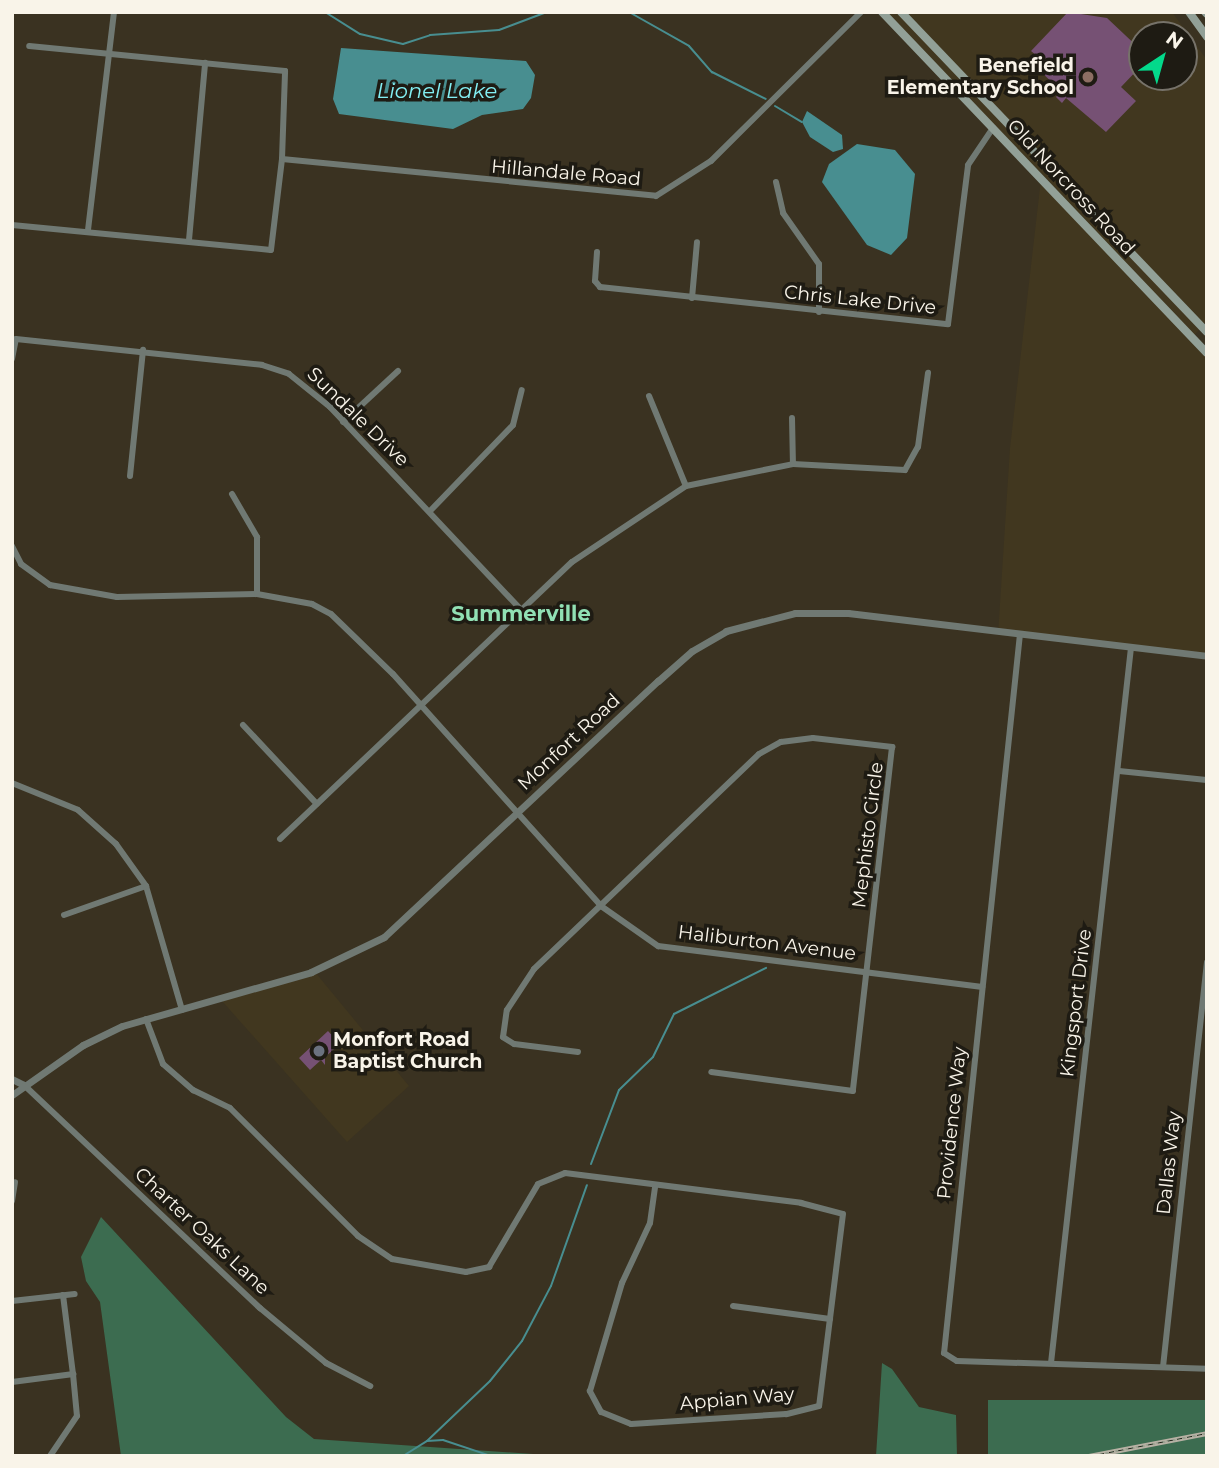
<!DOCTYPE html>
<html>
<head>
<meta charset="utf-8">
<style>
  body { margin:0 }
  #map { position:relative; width:1219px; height:1468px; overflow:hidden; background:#3a3221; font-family:Montserrat,sans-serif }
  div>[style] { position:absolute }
  .built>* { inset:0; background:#41371f }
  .forest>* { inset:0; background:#3c6c50; transform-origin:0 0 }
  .water>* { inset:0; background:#488e90 }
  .stream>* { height:2px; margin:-1px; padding:0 1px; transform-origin:1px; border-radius:1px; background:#488e90 }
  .building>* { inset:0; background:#765174 }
  .minor>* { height:6px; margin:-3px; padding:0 3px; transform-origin:3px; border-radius:3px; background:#707973 }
  .tertiary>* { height:7px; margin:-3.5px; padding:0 3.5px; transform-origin:3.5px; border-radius:3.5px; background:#707973 }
  .secondary>* { height:8px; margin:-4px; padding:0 4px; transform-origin:4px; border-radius:4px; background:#92a097 }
  .rail>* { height:4.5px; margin-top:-2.25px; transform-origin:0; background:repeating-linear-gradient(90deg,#1e1b13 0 5px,#b7b1a4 0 10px); box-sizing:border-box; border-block:2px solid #b7b1a4 }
  .dots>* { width:19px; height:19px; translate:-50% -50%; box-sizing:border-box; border:4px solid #1e1b13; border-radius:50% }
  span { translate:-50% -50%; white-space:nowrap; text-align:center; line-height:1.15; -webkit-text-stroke:7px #1e1b13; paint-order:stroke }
  .poi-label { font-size:19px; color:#f9f4e9; font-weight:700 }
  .right { translate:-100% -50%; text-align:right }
  .left { translate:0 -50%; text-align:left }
  .street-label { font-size:19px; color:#f9f4e9 }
  .water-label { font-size:21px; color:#83eff3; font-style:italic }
  .neighbourhood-label { font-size:21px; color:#91e0b4; font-weight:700 }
  .frame { position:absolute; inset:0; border:14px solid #f9f4e9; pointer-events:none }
  .north { position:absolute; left:1128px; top:21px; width:70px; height:70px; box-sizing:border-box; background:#1e1b13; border:2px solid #767269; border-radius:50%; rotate:36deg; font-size:19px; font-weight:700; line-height:28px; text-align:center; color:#f9f4e9 }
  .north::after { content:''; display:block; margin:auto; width:24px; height:32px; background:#03d98b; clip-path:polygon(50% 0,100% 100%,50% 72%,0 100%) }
</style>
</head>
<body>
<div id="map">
  <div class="built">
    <i style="clip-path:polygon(evenodd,884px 12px,1172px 12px,1207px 60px,1207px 320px,1193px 337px,1207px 351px,1207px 657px,998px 635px,1010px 448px,1041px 179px,884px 12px,1142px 35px,1184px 35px,1184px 77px,1142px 77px,1142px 35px)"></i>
    <i style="clip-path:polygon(315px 972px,409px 1086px,347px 1142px,222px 1001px)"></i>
  </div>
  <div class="forest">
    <i style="clip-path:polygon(101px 1217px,286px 1417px,314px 1439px,562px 1456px,121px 1456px,100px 1302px,86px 1281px,81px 1257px)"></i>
    <i style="clip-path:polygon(882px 1363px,892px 1369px,919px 1407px,956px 1415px,957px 1456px,876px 1456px)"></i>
    <i style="left:1207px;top:1400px;width:56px;height:219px;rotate:90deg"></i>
  </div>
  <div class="water">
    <i style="clip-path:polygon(341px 48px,526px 61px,535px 75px,531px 98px,523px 109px,482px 115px,453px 129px,339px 114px,333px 99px)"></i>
    <i style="clip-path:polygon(807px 111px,842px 135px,843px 149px,833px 152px,810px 137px,802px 122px)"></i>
    <i style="clip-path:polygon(857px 144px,895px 150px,915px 174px,907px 238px,891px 255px,867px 245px,822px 182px,829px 164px)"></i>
  </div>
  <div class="stream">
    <i style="left:325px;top:12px;width:41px;rotate:32.2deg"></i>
    <i style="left:360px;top:34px;width:44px;rotate:13.1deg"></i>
    <i style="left:403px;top:44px;width:28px;rotate:-18deg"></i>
    <i style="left:430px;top:35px;width:69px;rotate:-4.1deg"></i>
    <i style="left:499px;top:30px;width:51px;rotate:-20.6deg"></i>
    <i style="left:629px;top:12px;width:69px;rotate:29.5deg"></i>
    <i style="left:689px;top:46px;width:35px;rotate:49deg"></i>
    <i style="left:712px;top:72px;width:60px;rotate:26.6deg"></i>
    <i style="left:775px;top:106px;width:31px;rotate:31deg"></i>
    <i style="left:800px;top:954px;width:18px;rotate:-38deg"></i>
    <i style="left:591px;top:1164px;width:79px;rotate:-69.3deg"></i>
    <i style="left:619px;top:1090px;width:47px;rotate:-44.1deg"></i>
    <i style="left:653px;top:1057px;width:48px;rotate:-64deg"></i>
    <i style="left:674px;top:1014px;width:103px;rotate:-26.6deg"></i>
    <i style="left:427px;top:1441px;width:87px;rotate:-43.6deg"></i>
    <i style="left:490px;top:1381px;width:51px;rotate:-51.3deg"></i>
    <i style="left:522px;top:1341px;width:62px;rotate:-62.2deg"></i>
    <i style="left:551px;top:1286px;width:107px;rotate:-70.4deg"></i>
    <i style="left:403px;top:1456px;width:28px;rotate:-32deg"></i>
    <i style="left:427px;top:1441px;width:16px;rotate:-4deg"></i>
    <i style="left:443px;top:1440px;width:51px;rotate:18.4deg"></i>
  </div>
  <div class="building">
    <i style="clip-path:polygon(1068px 12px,1107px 18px,1142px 51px,1142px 65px,1121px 87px,1136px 101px,1106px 132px,1066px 98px,1062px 103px,1056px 97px,1061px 91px,1037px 68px,1043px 61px,1031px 51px)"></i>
    <i style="clip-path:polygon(328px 1031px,340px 1044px,325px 1057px,325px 1065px,321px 1060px,310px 1070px,299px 1058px)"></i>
  </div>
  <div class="minor">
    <i style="left:282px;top:159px;width:376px;rotate:5.6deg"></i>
    <i style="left:656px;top:196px;width:65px;rotate:-32.5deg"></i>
    <i style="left:711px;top:161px;width:211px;rotate:-44.8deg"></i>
    <i style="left:776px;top:182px;width:32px;rotate:77deg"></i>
    <i style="left:783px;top:213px;width:62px;rotate:54.8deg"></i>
    <i style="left:819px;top:264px;width:48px;rotate:90deg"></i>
    <i style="left:12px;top:225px;width:260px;rotate:5.5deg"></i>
    <i style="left:271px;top:250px;width:92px;rotate:-83.1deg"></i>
    <i style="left:282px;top:159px;width:88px;rotate:-88deg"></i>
    <i style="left:285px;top:71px;width:257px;rotate:-174.4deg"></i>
    <i style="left:88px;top:230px;width:220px;rotate:-83.2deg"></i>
    <i style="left:189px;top:240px;width:178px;rotate:-84.8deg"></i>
    <i style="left:597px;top:252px;width:29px;rotate:94deg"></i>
    <i style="left:595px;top:281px;width:8px;rotate:50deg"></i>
    <i style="left:600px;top:287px;width:350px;rotate:6.1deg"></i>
    <i style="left:948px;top:324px;width:160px;rotate:-82.8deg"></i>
    <i style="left:968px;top:165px;width:45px;rotate:-56deg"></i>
    <i style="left:692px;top:298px;width:56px;rotate:-84.9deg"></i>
    <i style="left:12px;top:359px;width:20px;rotate:-79deg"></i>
    <i style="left:16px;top:339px;width:247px;rotate:6deg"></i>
    <i style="left:262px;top:365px;width:28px;rotate:18deg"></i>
    <i style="left:289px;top:374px;width:53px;rotate:38.8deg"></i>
    <i style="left:330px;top:407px;width:279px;rotate:46.7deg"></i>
    <i style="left:649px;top:396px;width:97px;rotate:67.7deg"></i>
    <i style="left:792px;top:418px;width:46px;rotate:88.8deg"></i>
    <i style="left:343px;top:422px;width:75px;rotate:-42.8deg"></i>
    <i style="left:130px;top:476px;width:127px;rotate:-84.1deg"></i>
    <i style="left:232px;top:494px;width:50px;rotate:59.8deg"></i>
    <i style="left:257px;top:537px;width:57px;rotate:90deg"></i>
    <i style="left:431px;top:510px;width:118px;rotate:-46deg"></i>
    <i style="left:513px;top:425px;width:36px;rotate:-76deg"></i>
    <i style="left:12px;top:546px;width:20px;rotate:63deg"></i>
    <i style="left:21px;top:564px;width:36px;rotate:36deg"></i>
    <i style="left:50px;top:585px;width:68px;rotate:10.2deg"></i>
    <i style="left:117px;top:597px;width:140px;rotate:-1.2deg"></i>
    <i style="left:257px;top:594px;width:56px;rotate:10.3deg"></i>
    <i style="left:312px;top:604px;width:21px;rotate:28deg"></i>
    <i style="left:331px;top:614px;width:86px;rotate:44.1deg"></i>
    <i style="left:393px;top:674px;width:312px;rotate:48.1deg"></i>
    <i style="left:601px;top:906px;width:70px;rotate:35.1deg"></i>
    <i style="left:658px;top:946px;width:327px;rotate:7.2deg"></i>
    <i style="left:1020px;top:634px;width:723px;rotate:96.03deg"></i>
    <i style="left:944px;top:1353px;width:15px;rotate:32deg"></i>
    <i style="left:957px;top:1361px;width:250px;rotate:1.8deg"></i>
    <i style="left:243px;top:725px;width:108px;rotate:46.9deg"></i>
    <i style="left:1119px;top:771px;width:88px;rotate:5.8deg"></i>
    <i style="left:12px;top:783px;width:71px;rotate:22.2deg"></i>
    <i style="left:78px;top:810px;width:51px;rotate:41.8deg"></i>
    <i style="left:116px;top:844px;width:52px;rotate:54.5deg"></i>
    <i style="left:146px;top:886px;width:129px;rotate:73.8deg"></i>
    <i style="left:280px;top:839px;width:402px;rotate:-43.5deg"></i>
    <i style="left:572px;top:562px;width:137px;rotate:-33.7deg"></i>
    <i style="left:686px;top:486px;width:109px;rotate:-11.6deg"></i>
    <i style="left:793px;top:464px;width:112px;rotate:3.1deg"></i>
    <i style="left:905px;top:470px;width:26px;rotate:-61deg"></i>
    <i style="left:918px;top:447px;width:75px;rotate:-82.3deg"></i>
    <i style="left:64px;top:915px;width:87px;rotate:-19.5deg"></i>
    <i style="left:146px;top:1019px;width:48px;rotate:69.3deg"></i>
    <i style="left:163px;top:1064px;width:40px;rotate:41deg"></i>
    <i style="left:193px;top:1090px;width:41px;rotate:25.9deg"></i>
    <i style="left:230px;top:1108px;width:181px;rotate:45deg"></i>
    <i style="left:358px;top:1236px;width:41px;rotate:34.1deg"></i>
    <i style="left:392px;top:1259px;width:75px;rotate:10deg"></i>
    <i style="left:466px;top:1272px;width:24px;rotate:-12deg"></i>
    <i style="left:489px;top:1267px;width:96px;rotate:-59.4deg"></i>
    <i style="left:538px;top:1184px;width:29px;rotate:-22deg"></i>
    <i style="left:565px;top:1173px;width:238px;rotate:7.2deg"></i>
    <i style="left:801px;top:1203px;width:43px;rotate:14.7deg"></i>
    <i style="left:843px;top:1214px;width:193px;rotate:97.1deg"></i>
    <i style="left:819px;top:1406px;width:34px;rotate:166deg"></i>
    <i style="left:786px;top:1414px;width:155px;rotate:176.3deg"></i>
    <i style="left:631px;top:1424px;width:32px;rotate:-158deg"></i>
    <i style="left:601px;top:1412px;width:24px;rotate:-118deg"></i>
    <i style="left:590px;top:1391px;width:113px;rotate:-73.5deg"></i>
    <i style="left:622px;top:1283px;width:66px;rotate:-65deg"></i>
    <i style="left:650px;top:1223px;width:37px;rotate:-82deg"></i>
    <i style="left:578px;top:1052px;width:64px;rotate:-172.9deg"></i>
    <i style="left:514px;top:1044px;width:13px;rotate:-148deg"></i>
    <i style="left:503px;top:1037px;width:27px;rotate:-82deg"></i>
    <i style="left:507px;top:1010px;width:49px;rotate:-56.6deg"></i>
    <i style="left:534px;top:969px;width:311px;rotate:-43.7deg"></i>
    <i style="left:759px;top:754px;width:25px;rotate:-29deg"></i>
    <i style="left:781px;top:742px;width:32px;rotate:-7deg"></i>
    <i style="left:813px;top:738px;width:80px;rotate:6.5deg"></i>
    <i style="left:892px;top:747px;width:346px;rotate:96.5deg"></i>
    <i style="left:853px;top:1091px;width:143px;rotate:-172.4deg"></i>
    <i style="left:24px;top:1085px;width:325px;rotate:43.4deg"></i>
    <i style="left:260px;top:1308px;width:86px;rotate:39.8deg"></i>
    <i style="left:326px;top:1363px;width:50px;rotate:27.6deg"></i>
    <i style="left:12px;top:1201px;width:19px;rotate:-81deg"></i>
    <i style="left:63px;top:1295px;width:80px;rotate:82.8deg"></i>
    <i style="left:12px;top:1301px;width:63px;rotate:-6.3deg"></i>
    <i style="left:733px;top:1306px;width:98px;rotate:7.6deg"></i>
    <i style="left:1051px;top:1363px;width:720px;rotate:-83.62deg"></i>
    <i style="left:1163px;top:1367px;width:407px;rotate:-83.8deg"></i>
    <i style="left:12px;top:1382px;width:62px;rotate:-7.5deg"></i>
    <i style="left:73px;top:1374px;width:42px;rotate:84.6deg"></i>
    <i style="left:77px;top:1416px;width:48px;rotate:124deg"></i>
  </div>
  <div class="tertiary">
    <i style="left:12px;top:1079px;width:13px;rotate:27deg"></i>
    <i style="left:12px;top:1095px;width:87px;rotate:-35.2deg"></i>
    <i style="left:83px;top:1045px;width:43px;rotate:-26deg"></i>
    <i style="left:122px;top:1026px;width:197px;rotate:-15.9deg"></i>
    <i style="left:311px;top:972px;width:81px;rotate:-25.6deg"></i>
    <i style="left:384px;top:937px;width:375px;rotate:-43.1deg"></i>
    <i style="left:658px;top:681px;width:45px;rotate:-41.4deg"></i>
    <i style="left:692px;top:651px;width:39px;rotate:-30deg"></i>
    <i style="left:726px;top:631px;width:71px;rotate:-14.6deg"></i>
    <i style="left:795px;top:613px;width:53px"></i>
    <i style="left:848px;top:613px;width:362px;rotate:6.8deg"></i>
  </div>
  <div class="secondary">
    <i style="left:882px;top:12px;width:471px;rotate:46.4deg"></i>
    <i style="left:901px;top:12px;width:443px;rotate:46.3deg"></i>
    <i style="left:1189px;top:12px;width:31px;rotate:54deg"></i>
    <i style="left:1205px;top:12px;width:3px;rotate:45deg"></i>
  </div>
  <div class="rail">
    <i style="left:1089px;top:1456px;width:120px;rotate:-11deg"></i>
  </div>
  <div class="dots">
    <i style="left:1088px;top:77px;background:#8d6e63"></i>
    <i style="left:319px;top:1051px;background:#6b7280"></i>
  </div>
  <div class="poi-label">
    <span class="right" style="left:1074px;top:77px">Benefield<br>Elementary School</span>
    <span class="left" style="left:333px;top:1051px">Monfort Road<br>Baptist Church</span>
  </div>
  <div class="street-label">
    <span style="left:566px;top:173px;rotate:5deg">Hillandale Road</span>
    <span style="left:1071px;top:187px;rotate:47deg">Old Norcross Road</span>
    <span style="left:860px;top:300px;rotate:6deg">Chris Lake Drive</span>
    <span style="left:358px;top:417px;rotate:44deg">Sundale Drive</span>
    <span style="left:569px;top:742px;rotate:-43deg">Monfort Road</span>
    <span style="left:868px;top:835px;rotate:-83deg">Mephisto Circle</span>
    <span style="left:767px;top:943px;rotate:7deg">Haliburton Avenue</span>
    <span style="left:1076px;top:1003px;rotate:-83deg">Kingsport Drive</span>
    <span style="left:952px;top:1123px;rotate:-84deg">Providence Way</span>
    <span style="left:1169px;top:1163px;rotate:-84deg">Dallas Way</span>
    <span style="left:202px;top:1231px;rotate:43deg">Charter Oaks Lane</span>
    <span style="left:737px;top:1399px;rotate:-5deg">Appian Way</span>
  </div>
  <div class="water-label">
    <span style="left:437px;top:91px">Lionel Lake</span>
  </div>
  <div class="neighbourhood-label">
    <span style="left:521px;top:614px">Summerville</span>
  </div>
  <div class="frame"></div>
  <div class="north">N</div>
</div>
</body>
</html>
